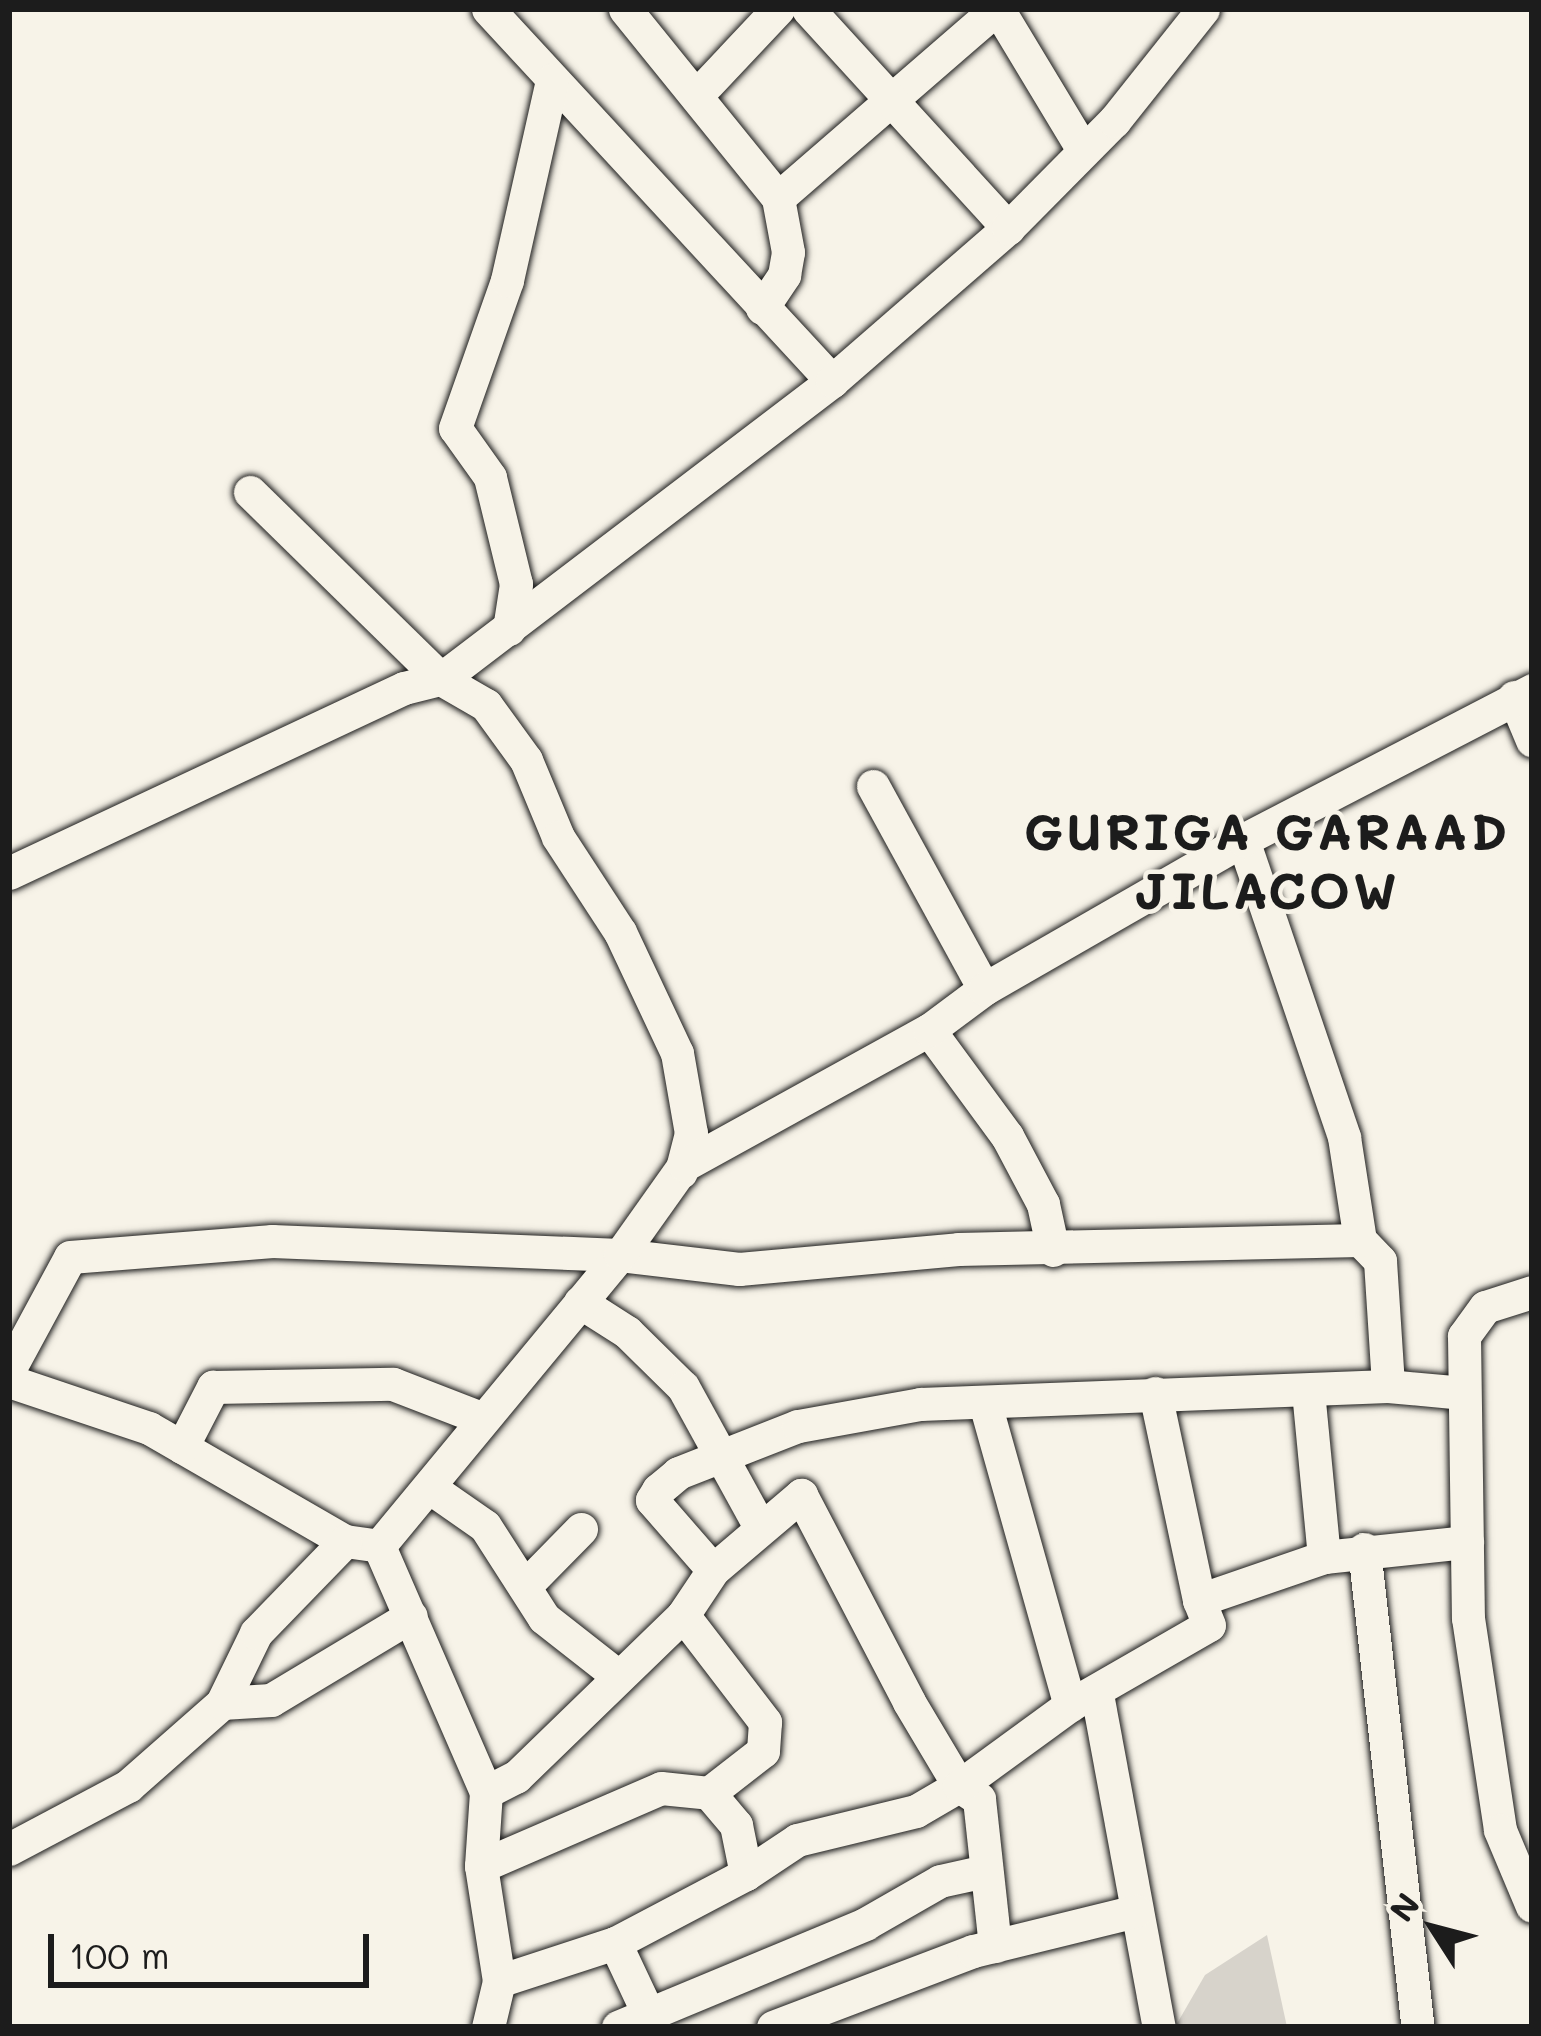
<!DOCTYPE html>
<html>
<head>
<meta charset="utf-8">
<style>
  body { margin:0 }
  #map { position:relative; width:1541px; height:2036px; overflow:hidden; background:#f7f3e8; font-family:Mali,sans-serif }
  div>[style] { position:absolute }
  .green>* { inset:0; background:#d7d3cb }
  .roads { filter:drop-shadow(0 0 3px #1c1c1c) drop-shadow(0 0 3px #1c1c1c) }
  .minor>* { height:33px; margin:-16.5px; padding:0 16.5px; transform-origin:16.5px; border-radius:16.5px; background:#f7f3e8 }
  span { translate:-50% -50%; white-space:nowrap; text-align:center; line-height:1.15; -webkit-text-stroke:9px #f7f3e8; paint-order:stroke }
  .district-label { font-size:51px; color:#1c1c1c; font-weight:700; letter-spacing:3px }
  .frame { position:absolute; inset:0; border:12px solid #1c1c1c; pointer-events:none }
  .north { position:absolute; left:1373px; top:1868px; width:120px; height:120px; -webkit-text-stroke:9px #f7f3e8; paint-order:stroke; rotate:306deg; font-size:33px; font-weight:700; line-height:48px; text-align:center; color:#1c1c1c }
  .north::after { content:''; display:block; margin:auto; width:42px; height:54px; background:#1c1c1c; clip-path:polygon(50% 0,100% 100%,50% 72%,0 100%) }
  .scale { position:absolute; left:48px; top:1934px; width:321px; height:54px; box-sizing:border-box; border:6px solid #1c1c1c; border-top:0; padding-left:15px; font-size:36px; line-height:42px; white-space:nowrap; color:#1c1c1c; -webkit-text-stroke:9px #f7f3e8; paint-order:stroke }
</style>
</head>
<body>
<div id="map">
  <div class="green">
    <i style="clip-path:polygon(1267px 1935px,1287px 2027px,1175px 2027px,1205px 1975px)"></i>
  </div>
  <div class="roads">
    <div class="minor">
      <i style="left:488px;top:9px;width:507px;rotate:47.24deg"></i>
      <i style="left:625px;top:9px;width:243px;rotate:51deg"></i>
      <i style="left:778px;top:198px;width:289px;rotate:-40.9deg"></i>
      <i style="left:808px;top:9px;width:297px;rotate:47.6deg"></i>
      <i style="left:998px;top:9px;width:162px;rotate:58.9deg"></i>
      <i style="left:696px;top:96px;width:120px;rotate:-46.7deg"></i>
      <i style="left:762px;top:308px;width:40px;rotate:-56deg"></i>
      <i style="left:784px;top:275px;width:23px;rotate:-80deg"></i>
      <i style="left:788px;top:252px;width:55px;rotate:-100.5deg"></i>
      <i style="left:250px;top:492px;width:267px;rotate:44.4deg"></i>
      <i style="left:441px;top:679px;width:52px;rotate:30deg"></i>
      <i style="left:486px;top:705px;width:68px;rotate:54deg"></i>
      <i style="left:526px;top:760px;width:83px;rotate:67.4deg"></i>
      <i style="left:558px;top:837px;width:113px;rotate:56.9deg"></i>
      <i style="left:620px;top:932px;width:134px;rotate:64.8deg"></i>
      <i style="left:677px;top:1053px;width:81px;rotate:80.1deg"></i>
      <i style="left:691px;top:1133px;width:40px;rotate:104.4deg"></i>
      <i style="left:509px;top:629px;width:46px;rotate:-81.2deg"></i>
      <i style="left:516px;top:584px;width:110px;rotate:-103.7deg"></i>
      <i style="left:490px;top:477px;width:60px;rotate:-125.5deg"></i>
      <i style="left:455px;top:428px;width:157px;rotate:-70.6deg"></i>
      <i style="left:507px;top:280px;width:205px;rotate:-77.3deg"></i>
      <i style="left:1514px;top:697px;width:47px;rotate:67.3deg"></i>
      <i style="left:873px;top:786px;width:231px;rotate:61.3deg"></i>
      <i style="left:1243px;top:840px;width:314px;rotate:71.2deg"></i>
      <i style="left:1344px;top:1137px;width:104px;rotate:81.2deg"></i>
      <i style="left:1360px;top:1240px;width:29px;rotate:46deg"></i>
      <i style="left:1380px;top:1261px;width:125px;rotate:86.3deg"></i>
      <i style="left:9px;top:873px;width:436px;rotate:-25.1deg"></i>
      <i style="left:404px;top:688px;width:38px;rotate:-14deg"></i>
      <i style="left:441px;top:679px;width:492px;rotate:-37.3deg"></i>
      <i style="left:832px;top:381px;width:233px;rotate:-41deg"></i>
      <i style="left:1008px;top:228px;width:151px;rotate:-45.3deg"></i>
      <i style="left:1114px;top:121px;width:143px;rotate:-51.5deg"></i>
      <i style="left:929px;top:1030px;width:132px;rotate:53.7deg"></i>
      <i style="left:1007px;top:1136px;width:77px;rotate:62.1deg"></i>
      <i style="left:1043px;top:1204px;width:47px;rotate:77.7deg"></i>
      <i style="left:1532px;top:1292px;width:49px;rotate:162.3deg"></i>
      <i style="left:1485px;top:1307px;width:36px;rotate:126deg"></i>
      <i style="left:1464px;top:1336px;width:282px;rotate:89.2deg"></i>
      <i style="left:1468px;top:1618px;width:214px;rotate:81.4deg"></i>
      <i style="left:1500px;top:1830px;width:82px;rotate:67.2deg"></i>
      <i style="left:580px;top:1302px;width:56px;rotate:32.6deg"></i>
      <i style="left:627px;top:1332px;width:78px;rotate:44.5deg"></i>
      <i style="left:683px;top:1387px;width:158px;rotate:61.2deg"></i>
      <i style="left:9px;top:1370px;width:128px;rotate:-61.6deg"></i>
      <i style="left:70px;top:1257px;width:203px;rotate:-4.5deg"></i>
      <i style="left:272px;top:1241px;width:348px;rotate:2.3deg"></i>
      <i style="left:620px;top:1255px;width:120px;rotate:6.7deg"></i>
      <i style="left:739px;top:1269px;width:220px;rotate:-5.2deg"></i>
      <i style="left:958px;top:1249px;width:402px;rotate:-1.3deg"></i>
      <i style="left:9px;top:1381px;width:148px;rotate:18.6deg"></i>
      <i style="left:149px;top:1428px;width:226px;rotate:30deg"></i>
      <i style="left:345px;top:1541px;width:34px;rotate:8deg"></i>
      <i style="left:379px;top:1546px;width:268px;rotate:66.5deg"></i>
      <i style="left:486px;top:1792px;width:74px;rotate:93.9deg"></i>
      <i style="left:481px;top:1866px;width:116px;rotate:81.1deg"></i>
      <i style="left:499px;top:1981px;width:47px;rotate:103.4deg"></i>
      <i style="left:1308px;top:1391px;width:167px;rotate:84.5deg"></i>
      <i style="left:1155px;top:1393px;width:212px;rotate:78deg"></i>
      <i style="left:986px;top:1407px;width:310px;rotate:74.3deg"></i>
      <i style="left:182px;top:1447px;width:68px;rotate:-62.7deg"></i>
      <i style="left:213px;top:1387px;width:180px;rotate:-1deg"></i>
      <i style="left:393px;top:1384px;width:94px;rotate:21.1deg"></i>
      <i style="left:429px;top:1487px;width:68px;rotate:34.9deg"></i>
      <i style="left:485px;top:1526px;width:109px;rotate:57.3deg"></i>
      <i style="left:544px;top:1618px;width:94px;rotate:38.1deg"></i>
      <i style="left:379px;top:1546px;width:378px;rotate:-50.4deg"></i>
      <i style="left:620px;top:1255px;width:110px;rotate:-54.6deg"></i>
      <i style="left:684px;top:1165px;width:280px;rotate:-28.9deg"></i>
      <i style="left:929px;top:1030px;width:69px;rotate:-36.7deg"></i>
      <i style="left:984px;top:989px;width:299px;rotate:-29.9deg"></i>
      <i style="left:1243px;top:840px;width:326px;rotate:-27.4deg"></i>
      <i style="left:1364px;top:1549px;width:481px;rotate:83.6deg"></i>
      <i style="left:713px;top:1570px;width:93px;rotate:-131.1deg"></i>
      <i style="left:652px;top:1500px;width:12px;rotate:-59deg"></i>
      <i style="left:658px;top:1490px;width:26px;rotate:-40deg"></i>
      <i style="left:678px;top:1473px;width:129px;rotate:-21.4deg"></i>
      <i style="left:798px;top:1426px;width:124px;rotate:-10.2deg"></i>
      <i style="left:920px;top:1404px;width:468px;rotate:-2.2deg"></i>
      <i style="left:1388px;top:1386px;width:76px;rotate:5.3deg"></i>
      <i style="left:525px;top:1586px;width:80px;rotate:-45.5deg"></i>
      <i style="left:683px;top:1615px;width:135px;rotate:52.5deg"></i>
      <i style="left:765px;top:1722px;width:29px;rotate:94deg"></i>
      <i style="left:763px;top:1751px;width:68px;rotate:142.1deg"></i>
      <i style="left:1097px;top:1694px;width:339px;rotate:79.5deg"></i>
      <i style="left:222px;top:1703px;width:49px;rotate:-3.5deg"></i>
      <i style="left:271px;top:1700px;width:163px;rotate:-31deg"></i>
      <i style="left:486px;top:1792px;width:34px;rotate:-27deg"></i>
      <i style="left:516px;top:1777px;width:233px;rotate:-44.1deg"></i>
      <i style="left:683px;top:1615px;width:54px;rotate:-56.3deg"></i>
      <i style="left:713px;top:1570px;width:116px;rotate:-40.4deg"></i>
      <i style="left:801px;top:1495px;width:233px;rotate:62.4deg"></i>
      <i style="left:909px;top:1702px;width:98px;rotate:59.2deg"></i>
      <i style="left:959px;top:1786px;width:24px;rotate:33deg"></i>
      <i style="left:979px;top:1799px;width:148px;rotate:83.8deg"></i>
      <i style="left:9px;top:1849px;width:135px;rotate:-27.9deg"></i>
      <i style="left:128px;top:1786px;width:125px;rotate:-41.4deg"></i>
      <i style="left:222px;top:1703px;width:78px;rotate:-64.1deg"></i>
      <i style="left:256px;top:1633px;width:128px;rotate:-45.9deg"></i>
      <i style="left:481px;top:1866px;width:196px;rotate:-23.4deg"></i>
      <i style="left:661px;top:1788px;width:48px;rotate:5.9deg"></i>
      <i style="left:709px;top:1793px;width:42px;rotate:49.8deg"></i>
      <i style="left:736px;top:1825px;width:50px;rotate:78.5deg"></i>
      <i style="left:746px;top:1874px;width:148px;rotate:152.2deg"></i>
      <i style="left:615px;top:1943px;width:122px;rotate:161.9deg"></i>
      <i style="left:746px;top:1874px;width:61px;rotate:-33.7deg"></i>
      <i style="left:797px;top:1840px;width:122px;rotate:-13.7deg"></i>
      <i style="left:916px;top:1811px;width:50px;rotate:-30.2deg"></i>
      <i style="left:959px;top:1786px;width:137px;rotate:-36.1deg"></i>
      <i style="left:1070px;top:1705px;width:160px;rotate:-29.9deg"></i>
      <i style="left:1209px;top:1625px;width:27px;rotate:-112deg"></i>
      <i style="left:1199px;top:1600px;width:132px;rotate:-19deg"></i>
      <i style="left:1324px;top:1557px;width:144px;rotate:-6deg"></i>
      <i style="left:615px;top:1943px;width:75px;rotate:64.8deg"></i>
      <i style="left:618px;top:2027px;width:268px;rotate:-22.6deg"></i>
      <i style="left:865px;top:1924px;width:86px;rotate:-29.8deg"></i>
      <i style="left:940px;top:1881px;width:47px;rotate:-12.3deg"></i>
      <i style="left:773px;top:2027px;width:214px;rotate:-20.8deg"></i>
      <i style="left:973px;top:1951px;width:168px;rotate:-13.8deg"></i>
    </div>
  </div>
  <div class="district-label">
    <span style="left:1267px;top:860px">GURIGA GARAAD<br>JILACOW</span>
  </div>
  <div class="frame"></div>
  <div class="north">N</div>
  <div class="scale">100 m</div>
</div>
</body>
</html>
